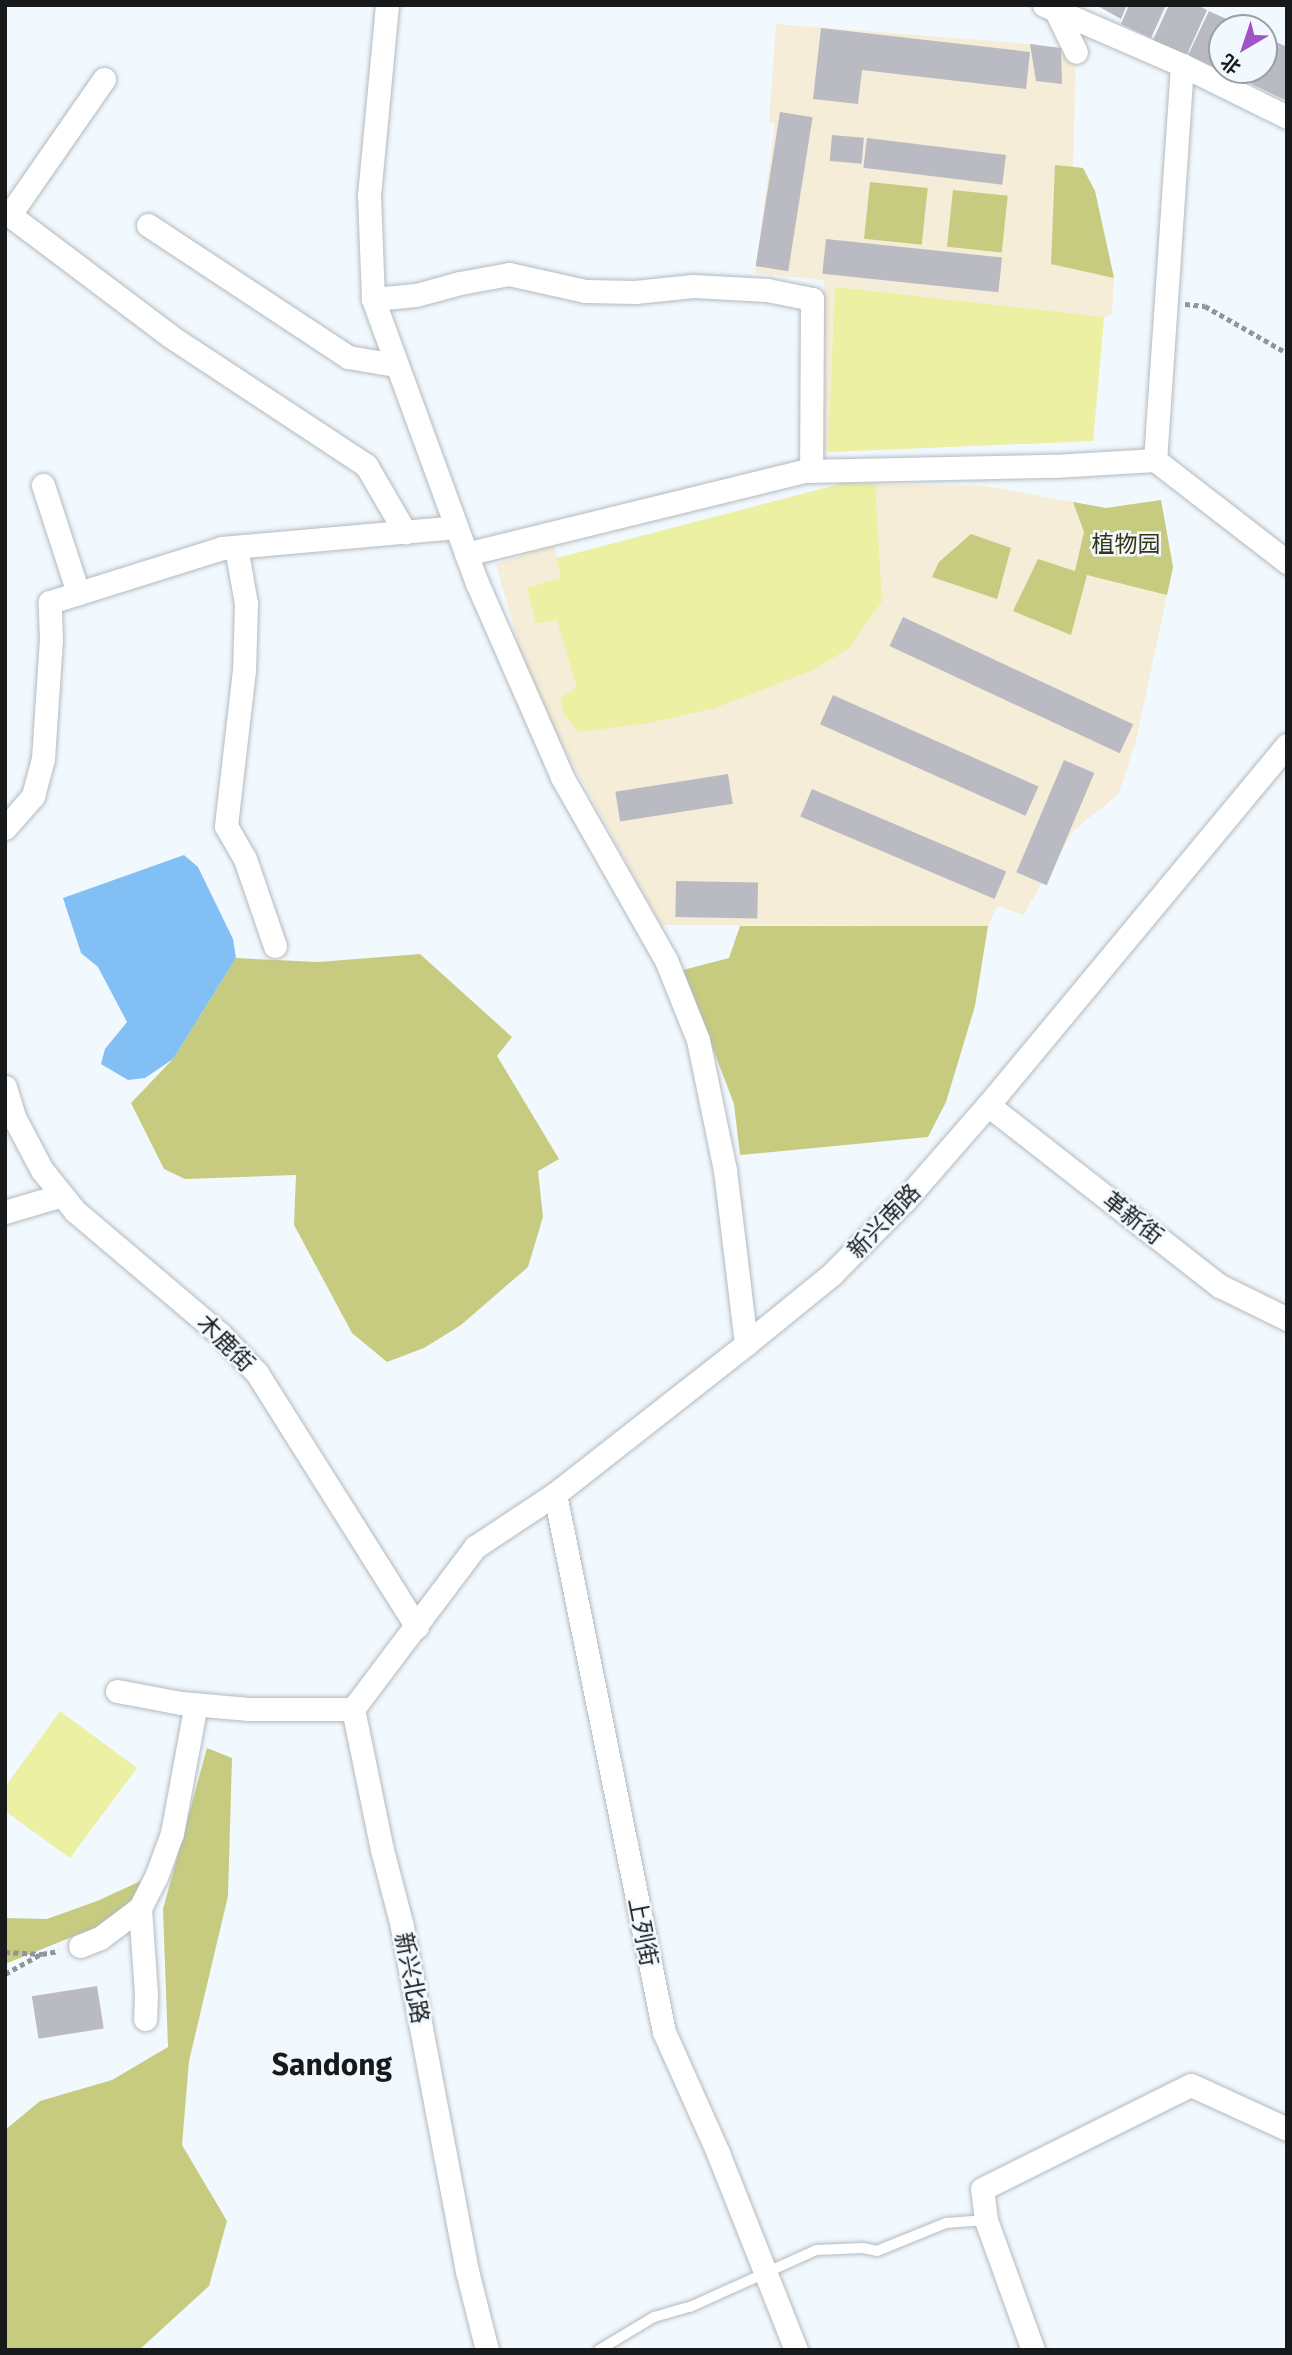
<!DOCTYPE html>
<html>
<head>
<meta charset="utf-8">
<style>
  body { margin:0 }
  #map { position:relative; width:1292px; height:2355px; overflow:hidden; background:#f2f9fe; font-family:"Fira Sans","Noto Sans SC",sans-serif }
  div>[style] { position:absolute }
  .education>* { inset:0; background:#f5edd7 }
  .green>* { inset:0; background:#ebf0a3 }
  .forest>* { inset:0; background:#c6cb7f; transform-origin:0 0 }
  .water>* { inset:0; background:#82bff4 }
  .building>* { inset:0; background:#babac2; transform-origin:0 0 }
  .path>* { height:4.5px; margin-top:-2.25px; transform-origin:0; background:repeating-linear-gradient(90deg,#919699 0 5px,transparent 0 8.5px) }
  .roads { filter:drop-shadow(0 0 2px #b3babf) drop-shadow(0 0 2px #b3babf) }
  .lane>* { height:10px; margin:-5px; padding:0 5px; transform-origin:5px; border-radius:5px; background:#fff }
  .street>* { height:23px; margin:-11.5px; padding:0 11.5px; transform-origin:11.5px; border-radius:11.5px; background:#fff }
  span { translate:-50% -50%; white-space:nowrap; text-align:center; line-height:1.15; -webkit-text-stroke:5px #f2f9fe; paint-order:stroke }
  .park-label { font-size:23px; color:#333514 }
  .street-label { font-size:23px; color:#17191b }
  .district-label { font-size:30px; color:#17191b; font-weight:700 }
  .frame { position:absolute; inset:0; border:7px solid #17191b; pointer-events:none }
  .north { position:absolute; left:1208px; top:14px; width:70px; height:70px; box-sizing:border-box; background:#f2f9fe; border:2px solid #9a9fa3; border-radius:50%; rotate:219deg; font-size:19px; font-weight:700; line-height:28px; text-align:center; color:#17191b }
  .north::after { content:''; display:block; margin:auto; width:24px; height:32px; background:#a253c4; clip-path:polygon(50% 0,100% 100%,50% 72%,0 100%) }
</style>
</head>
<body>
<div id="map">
  <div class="education">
    <i style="clip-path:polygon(776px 24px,1030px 44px,1076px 52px,1073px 166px,1083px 168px,1095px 191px,1114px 278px,1112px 314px,1104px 317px,1093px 441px,828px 452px,818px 458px,824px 280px,755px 273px,775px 124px,769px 121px)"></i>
    <i style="clip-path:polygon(844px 483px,986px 486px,1106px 508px,1161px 500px,1173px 567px,1136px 741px,1118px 795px,1074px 830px,1023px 915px,997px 906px,988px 926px,661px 925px,530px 686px,496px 564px,554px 545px,558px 558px)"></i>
  </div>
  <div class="green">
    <i style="clip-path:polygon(835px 287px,1104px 317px,1093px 441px,828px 452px)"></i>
    <i style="clip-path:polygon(844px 483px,875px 483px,882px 601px,849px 648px,815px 669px,715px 708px,649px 723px,579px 732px,563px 713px,561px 698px,577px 687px,557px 620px,536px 623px,527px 588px,561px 578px,557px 558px)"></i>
    <i style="clip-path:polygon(60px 1711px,137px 1768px,70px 1858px,5px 1811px,5px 1787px)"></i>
  </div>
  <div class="forest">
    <i style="clip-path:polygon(1055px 165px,1083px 168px,1095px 191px,1114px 278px,1051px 264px)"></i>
    <i style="left:870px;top:182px;width:58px;height:57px;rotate:6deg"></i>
    <i style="left:953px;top:190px;width:55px;height:57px;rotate:6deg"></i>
    <i style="clip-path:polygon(1161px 500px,1173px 567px,1167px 595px,1087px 575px,1071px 635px,1013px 611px,1038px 559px,1075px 571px,1084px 532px,1073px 502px,1106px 508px)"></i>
    <i style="clip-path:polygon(971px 534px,1011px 548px,997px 599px,932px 577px,939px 562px)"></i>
    <i style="clip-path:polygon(740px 926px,988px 926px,975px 1006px,946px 1102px,928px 1137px,740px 1155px,734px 1104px,683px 970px,729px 958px)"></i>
    <i style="clip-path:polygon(420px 954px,512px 1037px,497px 1056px,559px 1159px,538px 1171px,543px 1217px,528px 1267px,461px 1325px,424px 1348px,387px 1362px,352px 1333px,294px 1225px,296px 1175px,185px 1179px,164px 1169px,131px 1103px,173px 1059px,236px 958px,318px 962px)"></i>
    <i style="clip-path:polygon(207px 1748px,232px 1758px,228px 1896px,189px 2061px,182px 2145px,227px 2221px,209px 2286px,139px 2350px,5px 2350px,5px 2130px,40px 2101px,112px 2080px,168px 2047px,163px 1909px)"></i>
    <i style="clip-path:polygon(143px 1880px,139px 1892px,109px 1922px,5px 1964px,5px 1918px,47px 1919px,97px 1901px)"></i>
  </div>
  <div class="water">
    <i style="clip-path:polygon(184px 855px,198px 867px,233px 939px,236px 958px,173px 1059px,145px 1078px,128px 1080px,101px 1064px,105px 1049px,127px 1022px,98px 967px,81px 953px,63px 898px)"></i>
  </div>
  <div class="building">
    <i style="clip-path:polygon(1096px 5px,1127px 5px,1121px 19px)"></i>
    <i style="clip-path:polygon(1129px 5px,1166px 5px,1151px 38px,1121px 24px)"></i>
    <i style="clip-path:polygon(1169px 5px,1197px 5px,1207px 10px,1186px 57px,1152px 42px)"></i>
    <i style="clip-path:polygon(1209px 11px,1235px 23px,1232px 28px,1222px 28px,1222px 50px,1214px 67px,1188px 55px)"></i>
    <i style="clip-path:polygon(821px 28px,1030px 52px,1026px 89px,862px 70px,858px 104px,813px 99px)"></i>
    <i style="clip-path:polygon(1266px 37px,1287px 47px,1287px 101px,1245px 81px,1250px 70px,1264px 70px)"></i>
    <i style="clip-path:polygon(1030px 44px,1061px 48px,1062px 84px,1036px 81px)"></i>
    <i style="clip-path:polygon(1222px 54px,1222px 70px,1246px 70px,1241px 81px,1215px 69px)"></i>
    <i style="left:780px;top:112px;width:33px;height:156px;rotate:9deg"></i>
    <i style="left:832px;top:135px;width:32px;height:26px;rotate:5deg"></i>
    <i style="left:867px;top:138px;width:140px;height:30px;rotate:7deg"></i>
    <i style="left:826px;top:239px;width:177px;height:35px;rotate:6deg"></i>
    <i style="left:903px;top:617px;width:254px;height:32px;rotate:25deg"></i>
    <i style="left:833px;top:695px;width:225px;height:32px;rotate:24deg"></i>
    <i style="left:1064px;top:760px;width:33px;height:122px;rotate:23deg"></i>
    <i style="left:728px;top:774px;width:30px;height:114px;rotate:81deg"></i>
    <i style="left:812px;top:789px;width:211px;height:30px;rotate:23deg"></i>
    <i style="left:676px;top:881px;width:82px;height:36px;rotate:1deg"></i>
    <i style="left:97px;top:1986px;width:43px;height:66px;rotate:81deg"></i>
  </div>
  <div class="path">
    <i style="left:1185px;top:304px;width:20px;rotate:6deg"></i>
    <i style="left:1205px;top:306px;width:95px;rotate:29.8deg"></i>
    <i style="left:5px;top:1952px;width:37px;rotate:3deg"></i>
    <i style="left:42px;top:1954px;width:17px;rotate:-10deg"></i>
    <i style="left:5px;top:1974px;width:41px;rotate:-29.1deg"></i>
  </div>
  <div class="roads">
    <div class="lane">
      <i style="left:599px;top:2350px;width:64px;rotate:-31deg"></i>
      <i style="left:654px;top:2317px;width:37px;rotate:-16deg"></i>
      <i style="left:690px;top:2307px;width:138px;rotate:-24.3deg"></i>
      <i style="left:816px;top:2250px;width:47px;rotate:-2.4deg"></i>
      <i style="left:863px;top:2248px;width:14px;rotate:12deg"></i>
      <i style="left:877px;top:2251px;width:74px;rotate:-22.1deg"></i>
      <i style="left:946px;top:2223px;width:40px;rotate:-4.3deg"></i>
    </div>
    <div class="street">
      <i style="left:387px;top:5px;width:191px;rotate:95.4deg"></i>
      <i style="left:369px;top:195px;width:104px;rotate:87.8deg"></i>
      <i style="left:373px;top:299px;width:302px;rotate:69.9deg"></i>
      <i style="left:477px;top:583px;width:212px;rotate:66.3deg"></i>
      <i style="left:562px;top:777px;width:210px;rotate:60.4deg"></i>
      <i style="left:666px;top:960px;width:86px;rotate:68.2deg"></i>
      <i style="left:698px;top:1040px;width:133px;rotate:78.3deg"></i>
      <i style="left:725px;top:1170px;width:175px;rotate:83.1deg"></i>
      <i style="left:1044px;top:5px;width:150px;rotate:23.5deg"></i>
      <i style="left:1182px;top:65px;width:117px;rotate:26.3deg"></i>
      <i style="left:1053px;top:5px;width:52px;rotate:63.9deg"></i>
      <i style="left:1182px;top:65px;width:396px;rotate:93.9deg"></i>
      <i style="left:1155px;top:460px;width:167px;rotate:37.7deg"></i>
      <i style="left:104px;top:79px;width:163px;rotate:124.8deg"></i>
      <i style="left:11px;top:213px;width:7px;rotate:56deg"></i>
      <i style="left:15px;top:219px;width:194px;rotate:37deg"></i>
      <i style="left:170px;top:336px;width:235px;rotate:33.4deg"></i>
      <i style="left:366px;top:465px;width:78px;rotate:59.8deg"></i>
      <i style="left:148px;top:225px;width:240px;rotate:33.4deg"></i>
      <i style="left:348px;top:357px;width:49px;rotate:9.5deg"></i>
      <i style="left:373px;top:299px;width:43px;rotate:-5.3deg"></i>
      <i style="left:416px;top:295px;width:46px;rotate:-15.3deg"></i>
      <i style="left:460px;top:283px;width:50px;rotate:-10.4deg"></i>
      <i style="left:509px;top:274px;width:78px;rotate:12.6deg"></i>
      <i style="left:585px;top:291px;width:50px;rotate:1.1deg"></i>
      <i style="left:635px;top:292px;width:58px;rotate:-5.9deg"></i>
      <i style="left:693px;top:286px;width:74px;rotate:3.1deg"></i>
      <i style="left:767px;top:290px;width:46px;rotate:11.3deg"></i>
      <i style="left:812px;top:299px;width:172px;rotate:90.3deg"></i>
      <i style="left:43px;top:485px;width:114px;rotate:72deg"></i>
      <i style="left:236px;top:547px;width:58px;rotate:80deg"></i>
      <i style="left:246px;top:604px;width:66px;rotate:91.7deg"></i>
      <i style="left:244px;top:670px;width:157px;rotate:96.6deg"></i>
      <i style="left:226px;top:826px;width:38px;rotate:60deg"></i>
      <i style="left:245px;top:859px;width:92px;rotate:71deg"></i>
      <i style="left:466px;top:554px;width:349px;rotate:-13.8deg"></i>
      <i style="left:805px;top:471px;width:249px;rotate:-1.2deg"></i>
      <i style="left:1054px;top:466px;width:101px;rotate:-3.4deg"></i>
      <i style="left:5px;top:828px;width:43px;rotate:-48.8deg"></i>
      <i style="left:33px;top:796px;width:38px;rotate:-75deg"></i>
      <i style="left:43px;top:759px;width:119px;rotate:-86.2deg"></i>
      <i style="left:51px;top:640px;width:38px;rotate:-92deg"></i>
      <i style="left:50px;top:602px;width:180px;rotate:-17.4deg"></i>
      <i style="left:222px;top:548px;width:235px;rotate:-5.1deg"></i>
      <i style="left:5px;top:1087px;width:34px;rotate:73deg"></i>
      <i style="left:15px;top:1119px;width:58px;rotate:62.1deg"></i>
      <i style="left:42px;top:1170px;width:53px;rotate:51.2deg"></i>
      <i style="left:75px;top:1211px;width:189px;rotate:40.3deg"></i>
      <i style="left:219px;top:1333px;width:55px;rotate:46.5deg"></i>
      <i style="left:257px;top:1373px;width:300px;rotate:57.8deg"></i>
      <i style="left:988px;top:1105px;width:294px;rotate:38deg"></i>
      <i style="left:1220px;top:1286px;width:75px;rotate:26.2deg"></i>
      <i style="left:5px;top:1212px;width:59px;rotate:-16.6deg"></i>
      <i style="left:555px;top:1494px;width:549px;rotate:78.55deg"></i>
      <i style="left:664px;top:2032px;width:133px;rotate:65.9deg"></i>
      <i style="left:718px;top:2153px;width:212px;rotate:68.4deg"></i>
      <i style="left:117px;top:1691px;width:65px;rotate:10.6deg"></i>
      <i style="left:181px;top:1703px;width:68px;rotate:5deg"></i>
      <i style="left:249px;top:1709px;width:104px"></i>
      <i style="left:140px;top:1908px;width:85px;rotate:86deg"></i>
      <i style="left:146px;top:1993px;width:26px;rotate:92deg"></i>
      <i style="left:80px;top:1946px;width:22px;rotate:-22deg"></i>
      <i style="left:100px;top:1938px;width:50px;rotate:-36.9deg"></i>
      <i style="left:140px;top:1908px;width:35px;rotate:-63deg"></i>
      <i style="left:156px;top:1877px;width:47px;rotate:-70deg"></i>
      <i style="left:172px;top:1833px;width:131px;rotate:-79.5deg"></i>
      <i style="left:487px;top:2350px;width:81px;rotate:-104.2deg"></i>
      <i style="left:467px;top:2271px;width:351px;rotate:-100.7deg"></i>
      <i style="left:402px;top:1926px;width:79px;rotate:-104.7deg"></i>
      <i style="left:382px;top:1850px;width:144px;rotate:-101.6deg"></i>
      <i style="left:353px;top:1709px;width:203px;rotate:-53deg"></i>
      <i style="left:475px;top:1547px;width:96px;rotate:-33.5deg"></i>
      <i style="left:555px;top:1494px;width:243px;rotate:-38.1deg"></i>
      <i style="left:746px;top:1344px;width:111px;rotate:-39.1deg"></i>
      <i style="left:832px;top:1274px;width:104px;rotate:-45.4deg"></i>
      <i style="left:905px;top:1200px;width:126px;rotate:-48.9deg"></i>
      <i style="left:988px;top:1105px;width:468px;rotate:-50.3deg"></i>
      <i style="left:1033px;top:2350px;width:138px;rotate:-109.9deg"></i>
      <i style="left:986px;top:2220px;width:31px;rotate:-97deg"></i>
      <i style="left:982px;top:2189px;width:233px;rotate:-26.5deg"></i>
      <i style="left:1191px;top:2085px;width:106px;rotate:24.6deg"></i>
    </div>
  </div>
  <div class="park-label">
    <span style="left:1126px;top:544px">植物园</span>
  </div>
  <div class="street-label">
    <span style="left:1133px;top:1218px;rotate:38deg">革新街</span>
    <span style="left:884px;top:1221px;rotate:-46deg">新兴南路</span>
    <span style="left:226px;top:1343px;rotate:45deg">木鹿街</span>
    <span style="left:643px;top:1932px;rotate:79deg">上列街</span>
    <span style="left:412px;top:1978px;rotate:79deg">新兴北路</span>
  </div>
  <div class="district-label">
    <span style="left:332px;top:2065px">Sandong</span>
  </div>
  <div class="frame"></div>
  <div class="north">北</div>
</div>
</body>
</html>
